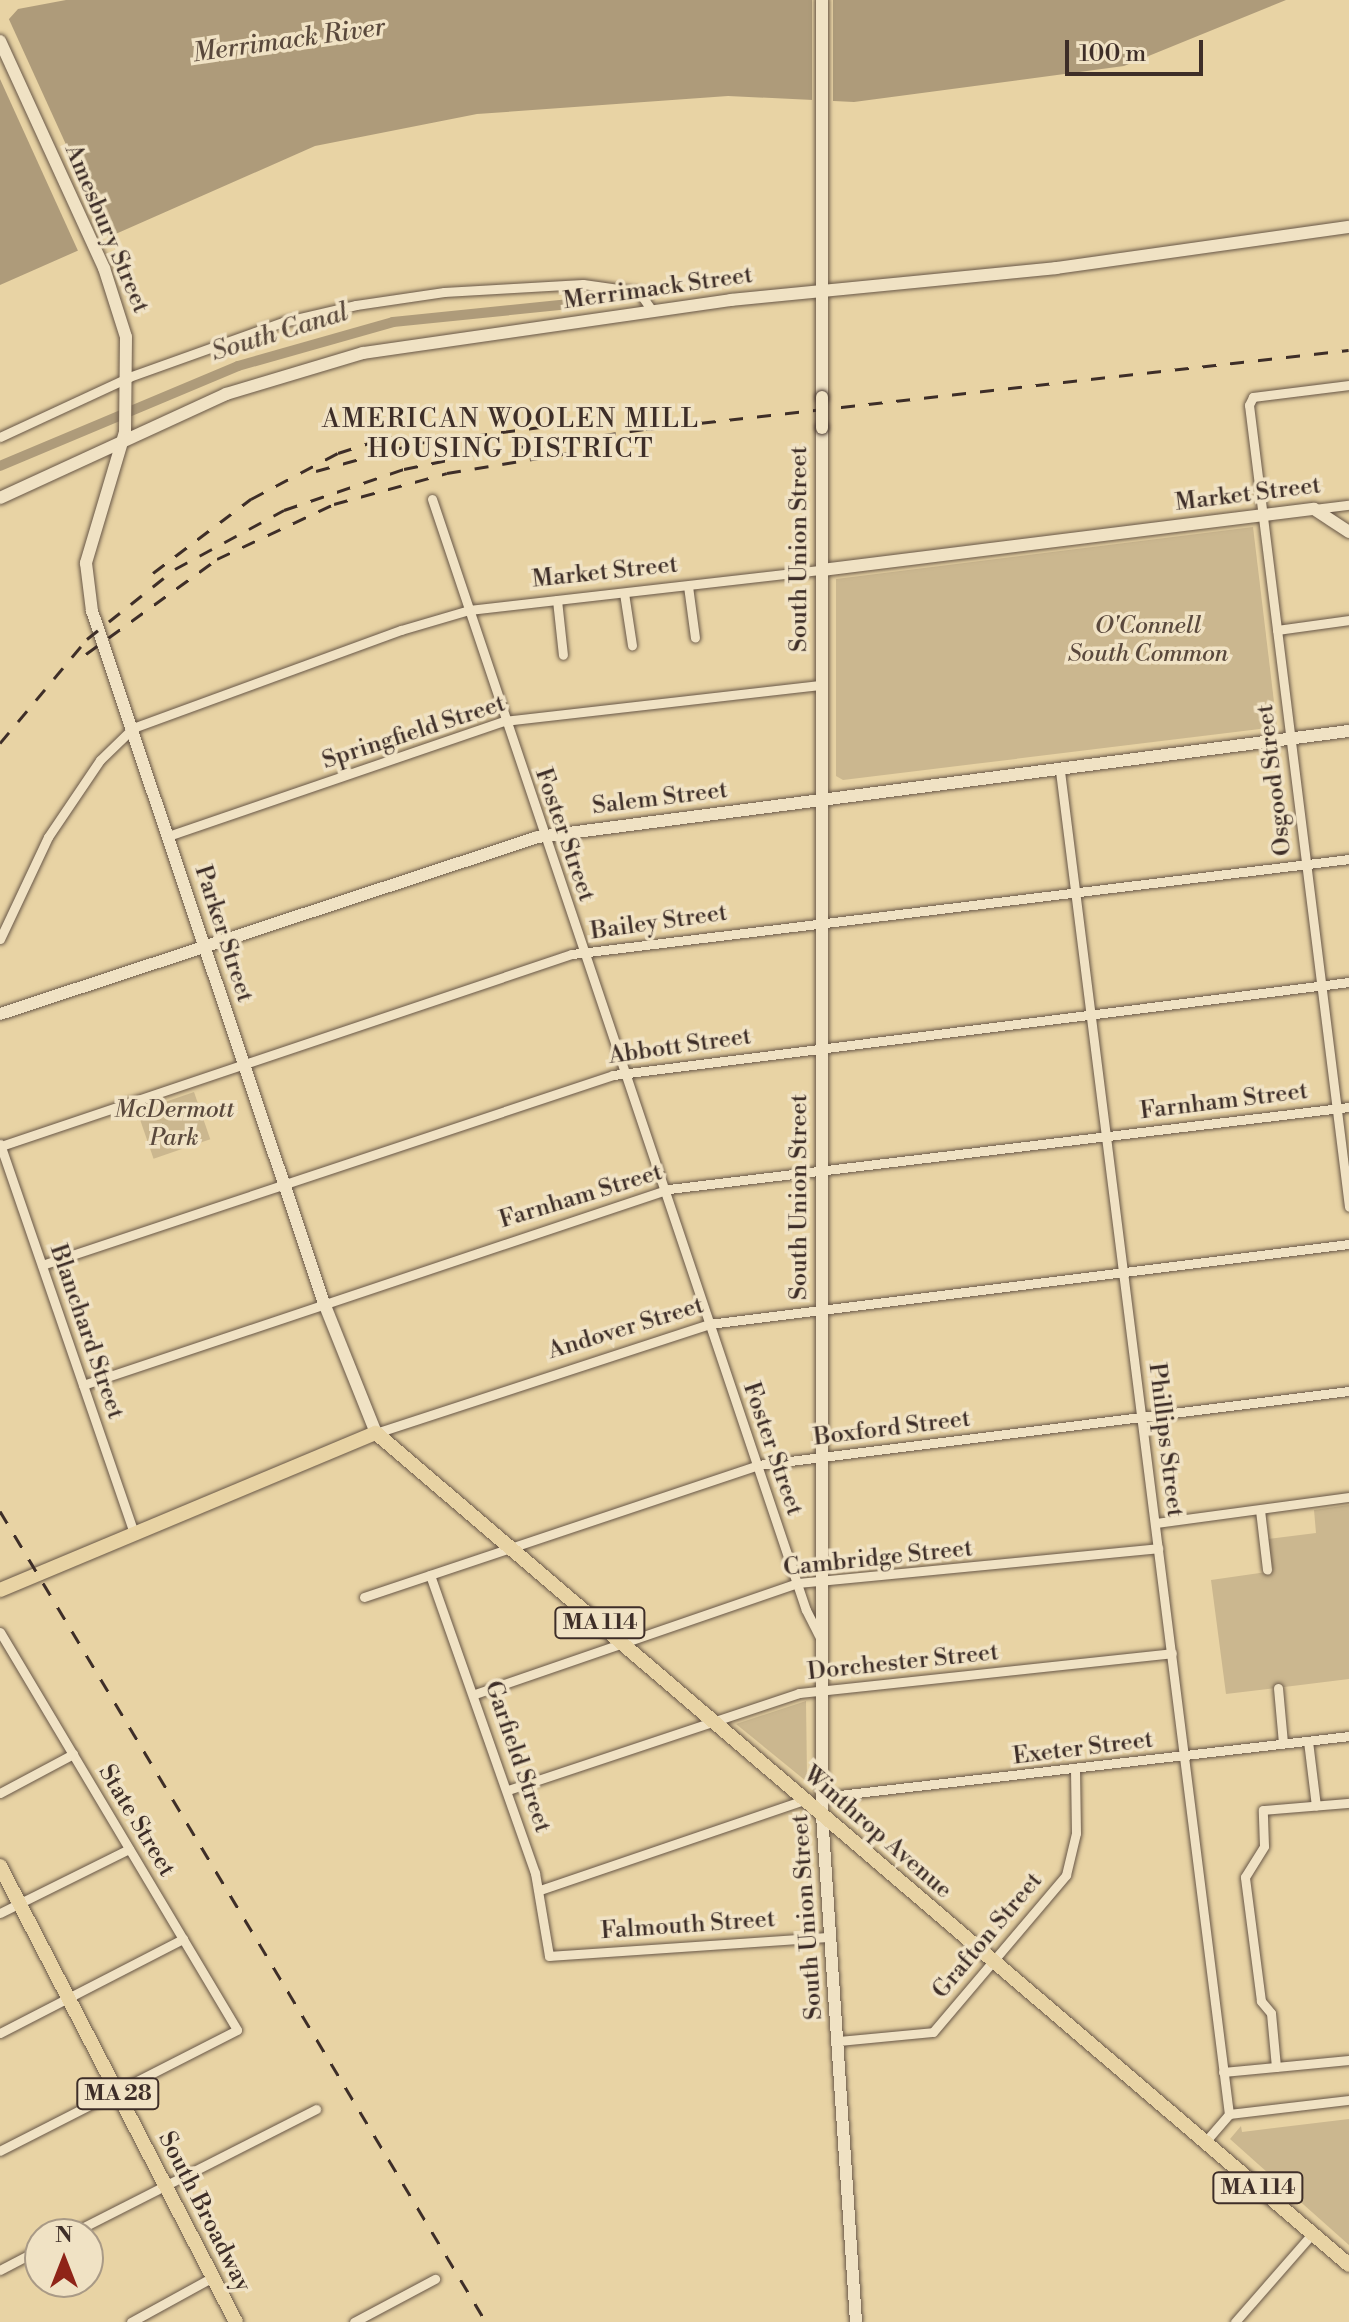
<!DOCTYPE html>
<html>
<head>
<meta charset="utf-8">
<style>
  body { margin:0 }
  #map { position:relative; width:1349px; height:2322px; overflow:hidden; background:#e8d3a4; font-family:"Libre Bodoni",serif }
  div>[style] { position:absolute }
  .green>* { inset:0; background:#cbb78f; transform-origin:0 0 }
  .water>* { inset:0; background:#ae9b7a }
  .pier>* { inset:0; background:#e8d3a4; transform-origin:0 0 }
  .canal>* { height:10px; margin:-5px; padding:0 5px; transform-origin:5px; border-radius:5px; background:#ae9b7a }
  .roads { filter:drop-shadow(0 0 2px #685747) drop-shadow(0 0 2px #685747) }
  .street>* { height:9px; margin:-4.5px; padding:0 4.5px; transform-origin:4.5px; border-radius:4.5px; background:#f0e2c4 }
  .secondary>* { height:12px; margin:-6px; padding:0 6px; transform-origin:6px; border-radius:6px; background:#f0e2c4 }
  .primary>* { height:14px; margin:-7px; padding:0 7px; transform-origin:7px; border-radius:7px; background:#e8d3a4 }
  .rail>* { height:3px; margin-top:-1.5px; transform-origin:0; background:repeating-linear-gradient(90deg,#3e2e28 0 14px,transparent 0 28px) }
  .bridges { filter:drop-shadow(0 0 2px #3e2e28) drop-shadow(0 0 2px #3e2e28) }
  .secondary-bridge>* { height:12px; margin:-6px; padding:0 6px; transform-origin:6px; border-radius:6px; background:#f0e2c4 }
  span { translate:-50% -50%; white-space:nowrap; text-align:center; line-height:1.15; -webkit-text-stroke:7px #f0e2c4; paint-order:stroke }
  .shield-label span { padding:2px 6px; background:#f0e2c4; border:2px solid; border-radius:6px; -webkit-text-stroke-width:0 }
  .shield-label { font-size:22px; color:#3e2e28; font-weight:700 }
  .street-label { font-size:24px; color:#3e2e28 }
  .park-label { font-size:24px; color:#5a493d; font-style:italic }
  .water-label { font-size:26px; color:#5a493c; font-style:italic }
  .neighbourhood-label { font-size:26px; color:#3e2e28; letter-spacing:2px }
  .north { position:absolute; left:24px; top:2218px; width:80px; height:80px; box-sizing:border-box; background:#f0e2c4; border:2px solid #a99a86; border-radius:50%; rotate:0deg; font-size:22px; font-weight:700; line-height:32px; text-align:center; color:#3e2e28 }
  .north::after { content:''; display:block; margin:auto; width:28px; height:36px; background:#8f2418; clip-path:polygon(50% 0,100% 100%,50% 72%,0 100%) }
  .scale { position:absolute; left:1065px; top:40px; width:138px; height:36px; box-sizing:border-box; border:4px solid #3e2e28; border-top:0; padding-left:10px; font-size:24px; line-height:28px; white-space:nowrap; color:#3e2e28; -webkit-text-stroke:6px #f0e2c4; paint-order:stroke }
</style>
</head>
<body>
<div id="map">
  <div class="green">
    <i style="clip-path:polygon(1253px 527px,1277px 727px,843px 780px,836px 776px,836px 579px)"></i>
    <i style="left:194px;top:1092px;width:50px;height:60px;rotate:71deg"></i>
    <i style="clip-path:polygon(1349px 1505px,1349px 1679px,1226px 1694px,1211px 1580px,1273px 1571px,1268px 1539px,1316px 1533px,1314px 1510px)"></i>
    <i style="clip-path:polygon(806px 1701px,807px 1776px,806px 1781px,736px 1724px)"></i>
    <i style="clip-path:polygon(1349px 2119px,1349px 2245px,1230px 2139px,1241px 2126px,1242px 2132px)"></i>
  </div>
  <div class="water">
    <i style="clip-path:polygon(66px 0,1286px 0,1124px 66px,854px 102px,728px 96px,477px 114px,315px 146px,0 285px,0 29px,18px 9px)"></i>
  </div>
  <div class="pier">
    <i style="left:812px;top:0;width:21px;height:104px"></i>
    <i style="clip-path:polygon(7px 15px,109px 239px,79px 253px,0 79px,0 23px)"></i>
  </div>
  <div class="canal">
    <i style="left:0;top:466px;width:258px;rotate:-22.8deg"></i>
    <i style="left:238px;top:366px;width:161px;rotate:-15.8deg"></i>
    <i style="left:393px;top:322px;width:197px;rotate:-5.8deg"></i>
  </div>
  <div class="roads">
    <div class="street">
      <i style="left:1349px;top:385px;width:97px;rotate:172.9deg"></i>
      <i style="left:1253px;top:397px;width:9px;rotate:117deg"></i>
      <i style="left:1249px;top:405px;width:808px;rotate:82.89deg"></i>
      <i style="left:0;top:437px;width:142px;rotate:-24.9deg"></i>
      <i style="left:129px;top:377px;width:164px;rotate:-19.7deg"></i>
      <i style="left:283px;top:322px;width:75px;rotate:-13.1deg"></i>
      <i style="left:356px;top:305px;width:89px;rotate:-8.4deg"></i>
      <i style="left:444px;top:292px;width:139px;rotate:-3.3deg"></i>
      <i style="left:583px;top:284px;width:57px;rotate:8.1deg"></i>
      <i style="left:639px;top:292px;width:24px;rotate:55deg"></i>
      <i style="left:432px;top:499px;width:1172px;rotate:71.4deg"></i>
      <i style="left:806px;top:1610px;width:29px;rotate:63deg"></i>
      <i style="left:1314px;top:509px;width:35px;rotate:-7deg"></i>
      <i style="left:688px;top:586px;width:52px;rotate:82.3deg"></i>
      <i style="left:624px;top:593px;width:53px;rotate:81.3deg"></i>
      <i style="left:557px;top:600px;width:55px;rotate:83.8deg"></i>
      <i style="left:1277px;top:630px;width:73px;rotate:-7.9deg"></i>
      <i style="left:1060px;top:771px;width:1354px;rotate:82.83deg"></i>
      <i style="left:168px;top:836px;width:355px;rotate:-18.9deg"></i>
      <i style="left:504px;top:721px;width:320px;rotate:-6.5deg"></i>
      <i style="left:0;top:939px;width:113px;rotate:-64.8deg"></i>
      <i style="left:48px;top:837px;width:93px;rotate:-56deg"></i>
      <i style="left:100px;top:760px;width:46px;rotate:-44.1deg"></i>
      <i style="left:133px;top:728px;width:285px;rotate:-20.1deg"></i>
      <i style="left:401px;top:630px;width:71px;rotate:-16.4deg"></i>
      <i style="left:469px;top:610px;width:355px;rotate:-6.5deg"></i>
      <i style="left:0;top:1144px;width:412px;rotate:71deg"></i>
      <i style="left:1px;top:1146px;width:602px;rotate:-18.59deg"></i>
      <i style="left:572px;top:954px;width:783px;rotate:-6.97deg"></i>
      <i style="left:42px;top:1265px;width:602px;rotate:-18.4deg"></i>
      <i style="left:613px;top:1075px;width:742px;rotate:-7.2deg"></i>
      <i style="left:83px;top:1385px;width:618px;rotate:-18.49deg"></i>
      <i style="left:669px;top:1189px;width:685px;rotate:-6.88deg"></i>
      <i style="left:376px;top:1433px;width:350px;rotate:-18.1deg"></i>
      <i style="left:709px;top:1324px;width:645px;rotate:-7.13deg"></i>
      <i style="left:1260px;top:1510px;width:60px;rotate:83.3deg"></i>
      <i style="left:1156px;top:1523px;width:195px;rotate:-7.7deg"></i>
      <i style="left:430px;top:1575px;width:316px;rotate:70.6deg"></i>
      <i style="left:535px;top:1873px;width:84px;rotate:80.4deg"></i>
      <i style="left:549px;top:1956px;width:282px;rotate:-3.9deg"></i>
      <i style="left:364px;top:1597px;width:416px;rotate:-18.5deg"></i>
      <i style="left:758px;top:1465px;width:596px;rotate:-7.14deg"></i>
      <i style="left:0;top:1632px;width:463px;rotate:59.2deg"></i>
      <i style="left:237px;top:2030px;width:266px;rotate:153deg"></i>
      <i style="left:1278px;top:1688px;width:55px;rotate:84.8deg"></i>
      <i style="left:475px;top:1694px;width:341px;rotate:-19deg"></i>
      <i style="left:797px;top:1583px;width:363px;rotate:-5.5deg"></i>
      <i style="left:1308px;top:1741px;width:65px;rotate:83deg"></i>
      <i style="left:508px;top:1790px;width:307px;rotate:-18.4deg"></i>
      <i style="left:799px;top:1693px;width:375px;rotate:-6.1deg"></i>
      <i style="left:0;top:1793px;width:83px;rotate:-28.1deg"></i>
      <i style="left:822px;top:1797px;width:531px;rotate:-6.6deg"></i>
      <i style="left:540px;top:1890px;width:279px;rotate:-18.8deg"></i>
      <i style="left:0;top:1913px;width:144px;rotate:-26.4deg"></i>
      <i style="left:0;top:2033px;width:206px;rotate:-27.2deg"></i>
      <i style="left:838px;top:2041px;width:95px;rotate:-5.4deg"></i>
      <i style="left:933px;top:2032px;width:206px;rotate:-49.7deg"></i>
      <i style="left:1066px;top:1875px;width:43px;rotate:-76.6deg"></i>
      <i style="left:1076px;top:1833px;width:63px;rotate:-90.9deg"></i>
      <i style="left:1276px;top:2067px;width:73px;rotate:-5.5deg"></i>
      <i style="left:1223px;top:2072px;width:53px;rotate:-5.4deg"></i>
      <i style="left:1276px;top:2067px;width:54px;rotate:-95.3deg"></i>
      <i style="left:1271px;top:2013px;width:16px;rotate:-130deg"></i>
      <i style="left:1261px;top:2001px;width:125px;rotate:-97.4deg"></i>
      <i style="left:1245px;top:1877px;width:36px;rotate:-58deg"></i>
      <i style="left:1264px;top:1846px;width:36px;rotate:-92deg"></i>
      <i style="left:1263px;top:1810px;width:86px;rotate:-4.7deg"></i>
      <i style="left:1205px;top:2142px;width:37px;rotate:-49deg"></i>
      <i style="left:1229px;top:2114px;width:121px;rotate:-6.7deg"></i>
      <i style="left:70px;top:2234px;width:276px;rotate:-26.9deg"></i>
      <i style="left:0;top:2270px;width:45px;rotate:-27.7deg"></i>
      <i style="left:131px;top:2322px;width:94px;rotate:-28.8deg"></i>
      <i style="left:354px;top:2322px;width:92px;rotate:-28deg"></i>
      <i style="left:1235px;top:2322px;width:117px;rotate:-48.8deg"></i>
    </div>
    <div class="secondary">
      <i style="left:0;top:41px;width:250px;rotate:65.4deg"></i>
      <i style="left:104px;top:268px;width:72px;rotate:72.3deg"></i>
      <i style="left:126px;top:337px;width:95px;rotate:90.6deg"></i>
      <i style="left:125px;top:432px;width:137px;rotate:106.6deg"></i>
      <i style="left:86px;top:563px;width:48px;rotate:82.9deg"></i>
      <i style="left:92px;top:611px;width:730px;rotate:71.47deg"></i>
      <i style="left:324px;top:1303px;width:140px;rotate:68.2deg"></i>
      <i style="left:822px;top:397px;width:397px;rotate:-90deg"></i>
      <i style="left:822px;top:428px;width:1387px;rotate:90deg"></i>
      <i style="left:822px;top:1815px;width:508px;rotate:86.16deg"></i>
      <i style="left:0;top:498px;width:249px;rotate:-24.7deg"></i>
      <i style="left:226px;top:394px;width:143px;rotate:-16.7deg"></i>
      <i style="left:363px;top:353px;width:372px;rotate:-8.2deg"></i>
      <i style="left:731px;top:300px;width:327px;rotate:-5.6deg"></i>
      <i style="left:1056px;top:268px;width:296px;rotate:-8deg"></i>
      <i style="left:822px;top:570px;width:496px;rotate:-7.1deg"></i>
      <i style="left:1314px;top:509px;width:42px;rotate:33.3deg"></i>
      <i style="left:0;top:1014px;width:566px;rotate:-18.21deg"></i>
      <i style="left:538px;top:837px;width:818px;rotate:-7.45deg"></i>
    </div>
    <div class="primary">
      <i style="left:0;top:1590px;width:407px;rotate:-22.7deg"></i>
      <i style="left:376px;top:1433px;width:1280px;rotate:40.53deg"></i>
      <i style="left:0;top:1866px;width:513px;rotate:62.64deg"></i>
    </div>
  </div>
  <div class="rail">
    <i style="left:316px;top:471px;width:106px;rotate:-15.4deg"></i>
    <i style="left:418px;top:443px;width:139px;rotate:-7.4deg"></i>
    <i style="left:153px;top:573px;width:123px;rotate:-37.1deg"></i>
    <i style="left:251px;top:499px;width:98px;rotate:-27.9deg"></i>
    <i style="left:338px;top:453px;width:56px;rotate:-17.8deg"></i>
    <i style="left:86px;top:654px;width:162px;rotate:-35.9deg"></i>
    <i style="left:217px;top:559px;width:129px;rotate:-25.2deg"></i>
    <i style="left:334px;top:504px;width:117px;rotate:-15.3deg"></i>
    <i style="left:447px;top:473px;width:167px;rotate:-9.3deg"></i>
    <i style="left:0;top:743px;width:136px;rotate:-50.1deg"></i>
    <i style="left:87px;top:639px;width:112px;rotate:-38.5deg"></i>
    <i style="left:175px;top:569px;width:124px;rotate:-28.4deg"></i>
    <i style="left:284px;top:510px;width:127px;rotate:-18.9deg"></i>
    <i style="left:404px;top:469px;width:89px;rotate:-11.7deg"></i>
    <i style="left:491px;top:451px;width:157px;rotate:-8.1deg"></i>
    <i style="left:646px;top:429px;width:707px;rotate:-6.41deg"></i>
    <i style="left:0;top:1511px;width:945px;rotate:59.07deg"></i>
  </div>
  <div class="bridges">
    <div class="secondary-bridge">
      <i style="left:822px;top:428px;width:31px;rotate:-90deg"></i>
    </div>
  </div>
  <div class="shield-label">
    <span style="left:600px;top:1623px">MA 114</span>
    <span style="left:118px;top:2094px">MA 28</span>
    <span style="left:1258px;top:2188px">MA 114</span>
  </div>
  <div class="street-label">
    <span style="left:106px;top:229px;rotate:67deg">Amesbury Street</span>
    <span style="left:658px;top:289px;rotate:-8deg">Merrimack Street</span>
    <span style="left:1248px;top:495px;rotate:-7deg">Market Street</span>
    <span style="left:800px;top:549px;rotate:-90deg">South Union Street</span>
    <span style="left:605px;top:573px;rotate:-6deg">Market Street</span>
    <span style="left:414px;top:733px;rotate:-18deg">Springfield Street</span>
    <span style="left:1275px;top:780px;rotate:-97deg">Osgood Street</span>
    <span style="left:660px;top:799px;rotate:-7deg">Salem Street</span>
    <span style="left:564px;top:835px;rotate:71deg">Foster Street</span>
    <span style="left:659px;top:923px;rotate:-8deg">Bailey Street</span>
    <span style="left:223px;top:934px;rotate:72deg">Parker Street</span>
    <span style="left:680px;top:1047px;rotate:-8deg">Abbott Street</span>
    <span style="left:1224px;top:1102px;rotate:-7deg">Farnham Street</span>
    <span style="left:581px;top:1197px;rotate:-17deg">Farnham Street</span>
    <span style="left:800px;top:1197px;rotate:-90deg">South Union Street</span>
    <span style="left:626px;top:1329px;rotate:-17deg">Andover Street</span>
    <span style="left:86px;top:1332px;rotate:71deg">Blanchard Street</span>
    <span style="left:892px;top:1429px;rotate:-7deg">Boxford Street</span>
    <span style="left:1165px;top:1440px;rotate:83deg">Phillips Street</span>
    <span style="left:772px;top:1449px;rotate:71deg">Foster Street</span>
    <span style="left:878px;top:1559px;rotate:-6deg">Cambridge Street</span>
    <span style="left:903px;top:1663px;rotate:-6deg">Dorchester Street</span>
    <span style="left:1083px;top:1749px;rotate:-7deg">Exeter Street</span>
    <span style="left:517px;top:1757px;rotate:71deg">Garfield Street</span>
    <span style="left:136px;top:1821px;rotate:59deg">State Street</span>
    <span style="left:877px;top:1833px;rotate:41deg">Winthrop Avenue</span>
    <span style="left:808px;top:1917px;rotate:-94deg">South Union Street</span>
    <span style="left:688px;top:1926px;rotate:-4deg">Falmouth Street</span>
    <span style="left:988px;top:1936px;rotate:-50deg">Grafton Street</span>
    <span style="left:204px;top:2212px;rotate:63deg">South Broadway</span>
  </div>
  <div class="park-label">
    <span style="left:1148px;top:641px">O'Connell<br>South Common</span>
    <span style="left:174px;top:1125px">McDermott<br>Park</span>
  </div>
  <div class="water-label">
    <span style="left:289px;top:41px;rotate:-8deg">Merrimack River</span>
    <span style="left:280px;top:333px;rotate:-17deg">South Canal</span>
  </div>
  <div class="neighbourhood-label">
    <span style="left:511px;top:435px">AMERICAN WOOLEN MILL<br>HOUSING DISTRICT</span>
  </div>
  <div class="north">N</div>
  <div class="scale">100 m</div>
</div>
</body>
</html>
